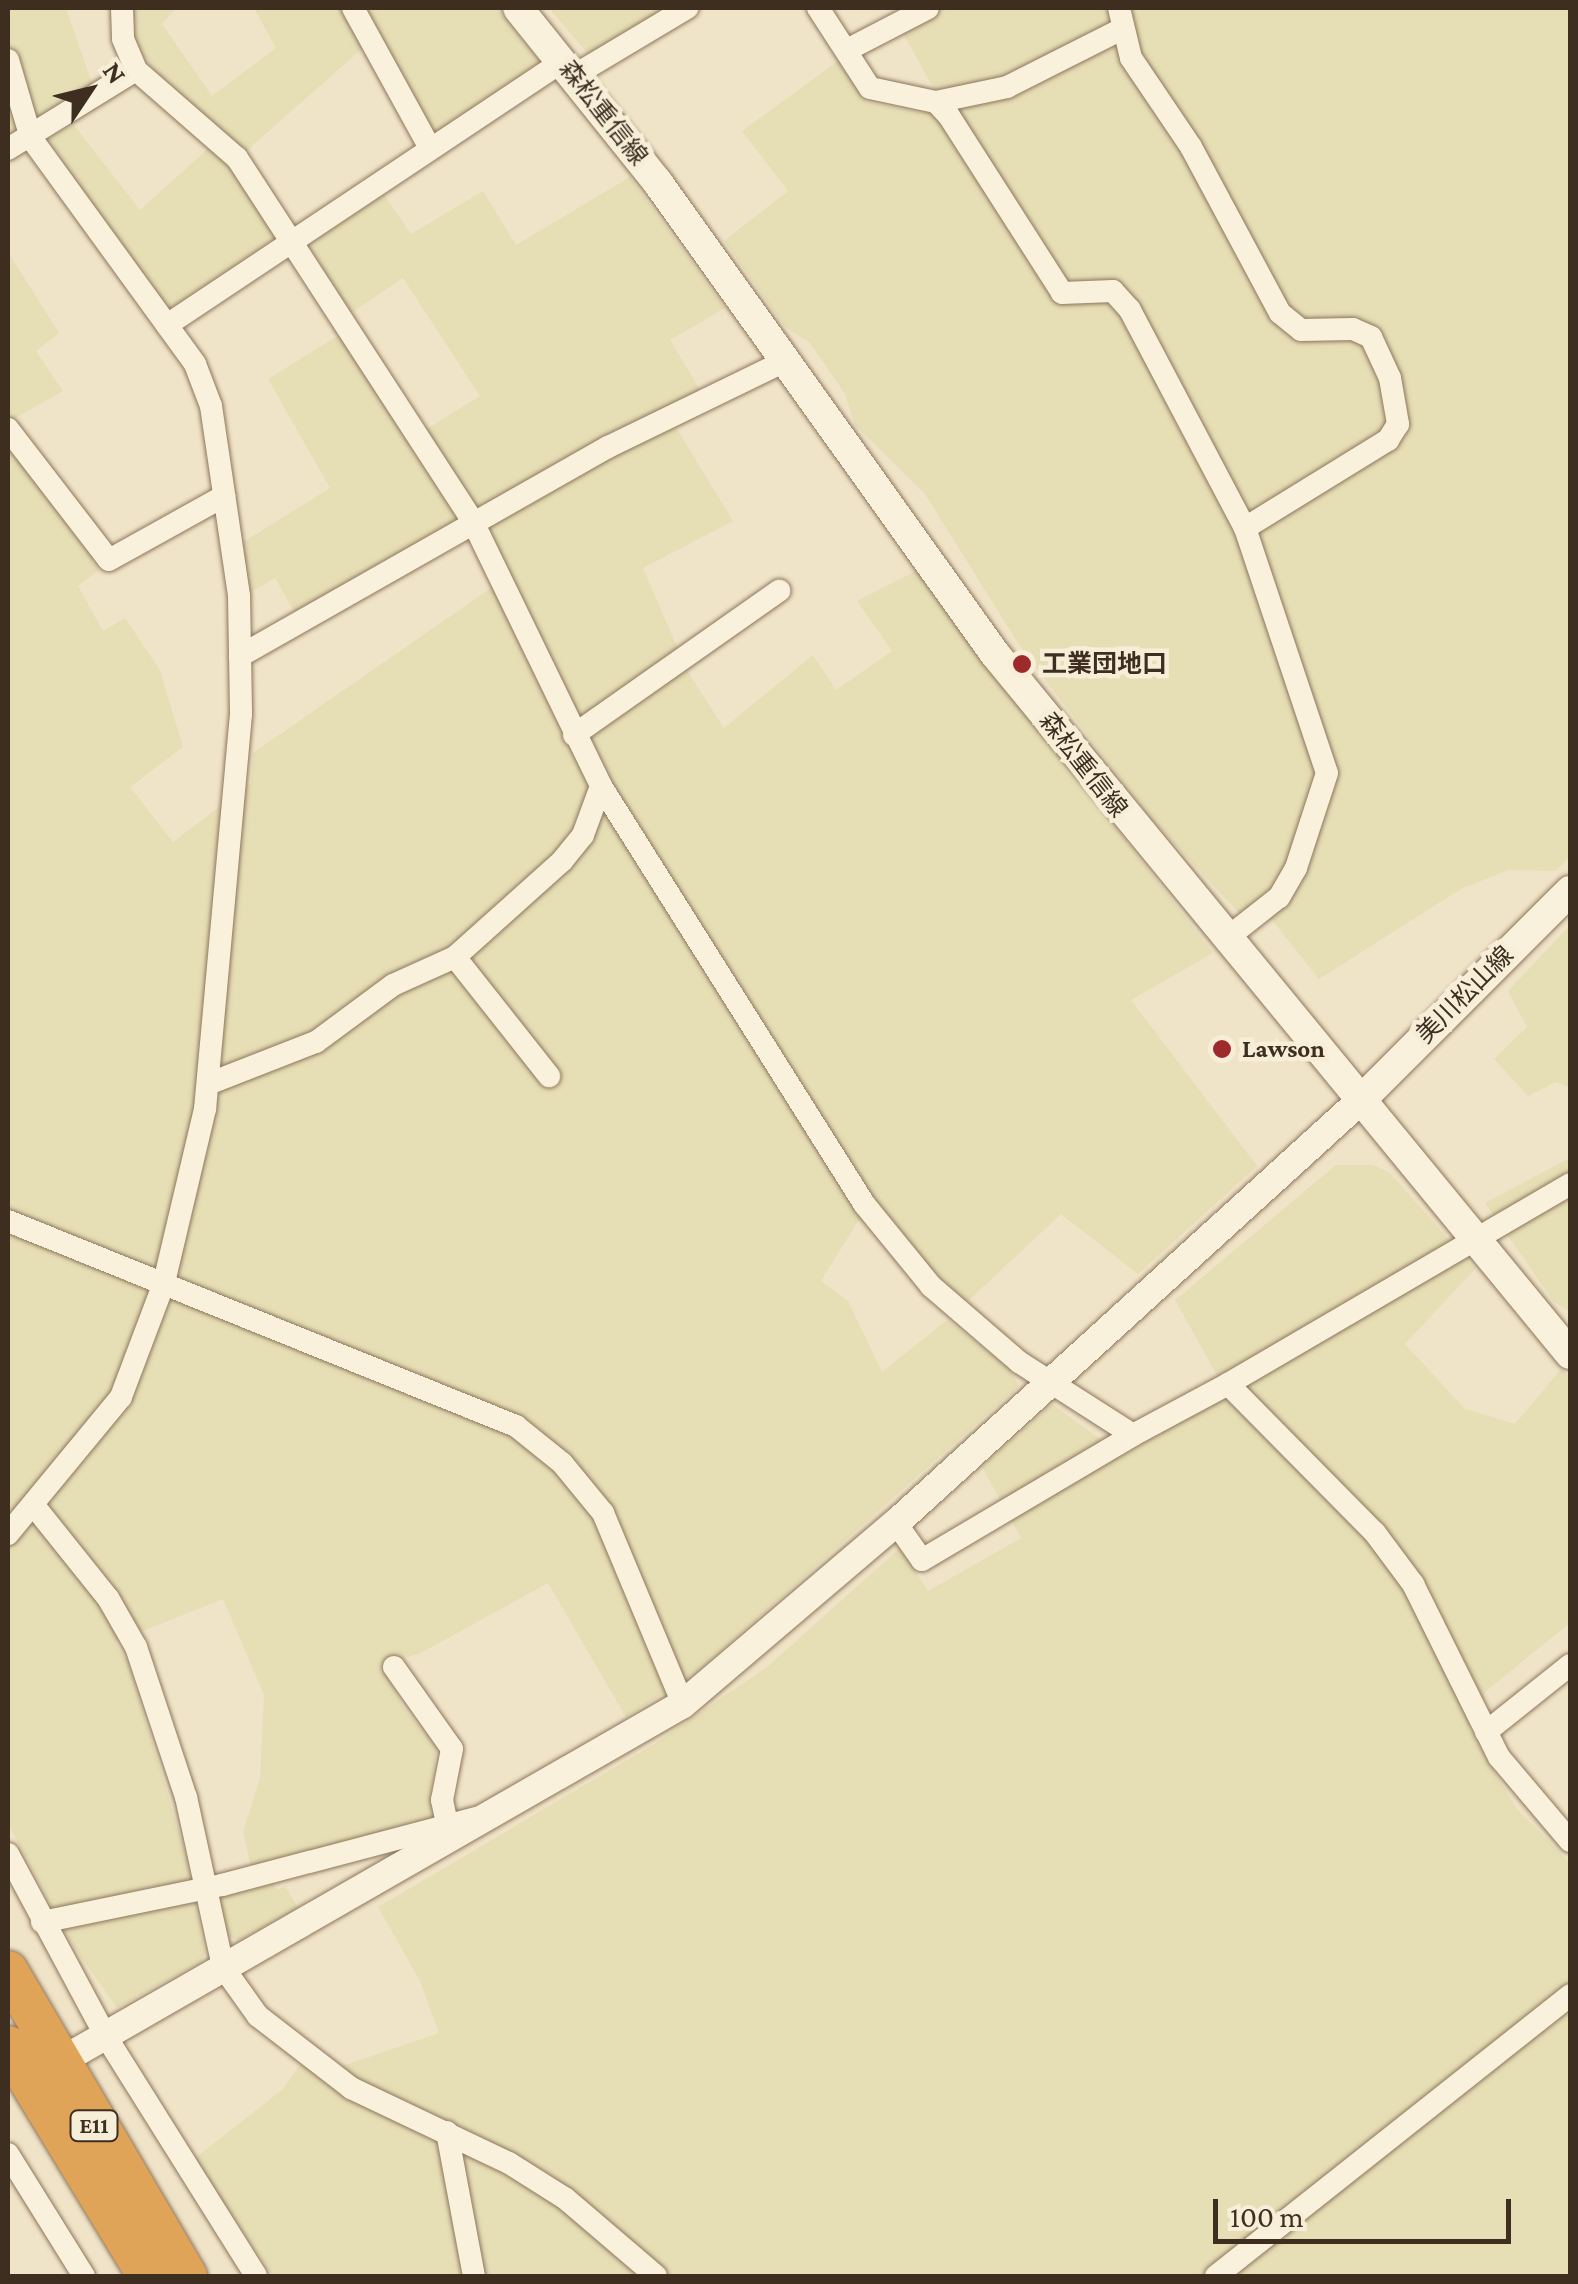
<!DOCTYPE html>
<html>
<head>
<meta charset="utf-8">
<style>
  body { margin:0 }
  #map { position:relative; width:1578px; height:2284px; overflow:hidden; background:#f0e4c8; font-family:"Crimson Pro","Noto Sans JP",serif }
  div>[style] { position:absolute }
  .farmland>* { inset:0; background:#e6deb5 }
  .roads { filter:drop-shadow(0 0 2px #8d765c) drop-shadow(0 0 2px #8d765c) }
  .minor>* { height:22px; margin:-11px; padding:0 11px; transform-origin:11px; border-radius:11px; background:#faf1dc }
  .tertiary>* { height:28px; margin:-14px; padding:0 14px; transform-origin:14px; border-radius:14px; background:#faf1dc }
  .secondary>* { height:30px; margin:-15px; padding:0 15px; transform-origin:15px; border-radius:15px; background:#faf1dc }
  .motorway>* { height:40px; margin:-20px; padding:0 20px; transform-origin:20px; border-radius:20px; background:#e0a458 }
  .dots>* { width:28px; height:28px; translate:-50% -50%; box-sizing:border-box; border:5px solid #f7eed8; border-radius:50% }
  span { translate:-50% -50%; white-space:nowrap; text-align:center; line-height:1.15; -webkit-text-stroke:9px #f7eed8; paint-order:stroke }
  .shield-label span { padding:2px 8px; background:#f7eed8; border:2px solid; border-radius:8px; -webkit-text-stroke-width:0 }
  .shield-label { font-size:22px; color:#3d2e20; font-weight:700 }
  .street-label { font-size:25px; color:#3d2e20 }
  .poi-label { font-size:25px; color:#3d2e20; font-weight:700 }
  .left { translate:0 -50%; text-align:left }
  .frame { position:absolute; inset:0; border:10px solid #3d2e20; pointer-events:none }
  .north { position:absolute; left:40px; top:40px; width:100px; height:100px; -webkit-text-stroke:8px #f7eed8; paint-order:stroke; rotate:55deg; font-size:28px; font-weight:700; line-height:40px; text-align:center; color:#3d2e20 }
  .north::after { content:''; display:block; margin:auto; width:35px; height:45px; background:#3d2e20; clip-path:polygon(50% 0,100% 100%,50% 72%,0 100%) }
  .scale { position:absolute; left:1213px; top:2199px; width:298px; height:45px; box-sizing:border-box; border:5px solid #3d2e20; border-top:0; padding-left:12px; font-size:30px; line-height:35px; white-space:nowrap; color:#3d2e20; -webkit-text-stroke:8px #f7eed8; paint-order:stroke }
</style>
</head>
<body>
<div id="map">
  <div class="farmland">
    <i style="clip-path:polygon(8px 8px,66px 8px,93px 86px,8px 137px)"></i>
    <i style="clip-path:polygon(131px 8px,176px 8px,162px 24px,212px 96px,276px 48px,254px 8px,496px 8px,543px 65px,432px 135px,363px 48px,245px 152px,276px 233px,272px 242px,177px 311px,161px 307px,48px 139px,73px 124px,140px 210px,211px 146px,145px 59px,133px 38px)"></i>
    <i style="clip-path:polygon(549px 8px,666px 8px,589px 55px)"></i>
    <i style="clip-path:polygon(904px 8px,1570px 8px,1570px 856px,1556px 871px,1508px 870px,1461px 889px,1319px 979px,1272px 920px,1239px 913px,1152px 820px,1021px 648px,925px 494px,855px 425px,845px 394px,810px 343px,784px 326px,724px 241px,788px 191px,742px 131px,838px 61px,866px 102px,924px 113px,934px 89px,902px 32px,914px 26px)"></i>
    <i style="clip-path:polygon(630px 177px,725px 308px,670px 340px,702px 393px,666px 411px,733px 521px,643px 568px,688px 672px,724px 728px,813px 655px,836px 690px,892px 651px,857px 601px,916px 571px,1213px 953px,1131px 1000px,1257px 1166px,1138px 1274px,1061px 1214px,967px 1302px,928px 1268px,896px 1228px,858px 1221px,821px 1281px,848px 1301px,882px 1372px,947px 1320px,1009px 1368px,1019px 1386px,697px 1672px,626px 1717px,548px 1583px,419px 1654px,381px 1664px,403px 1707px,437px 1747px,430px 1795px,434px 1818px,251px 1867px,243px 1832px,260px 1778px,264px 1695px,223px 1599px,115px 1642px,128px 1662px,186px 1855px,205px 1953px,201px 1962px,117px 2008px,72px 1944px,8px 1824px,8px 440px,98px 556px,92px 561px,99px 570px,78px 586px,103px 631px,125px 618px,160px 670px,183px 747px,130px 787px,173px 842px,251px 783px,253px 753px,511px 574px,478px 508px,295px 613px,275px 578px,247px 594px,240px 544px,330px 488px,268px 379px,339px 335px,407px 441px,480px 396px,403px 278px,351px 313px,306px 241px,381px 190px,411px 234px,483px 191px,516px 245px)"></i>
    <i style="clip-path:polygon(8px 252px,59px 333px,36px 351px,63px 391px,8px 422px)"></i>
    <i style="clip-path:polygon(1570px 925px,1570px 1088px,1556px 1082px,1528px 1096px,1494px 1059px,1527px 1027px,1508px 991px)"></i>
    <i style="clip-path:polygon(1570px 1158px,1570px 1312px,1554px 1302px,1485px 1203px)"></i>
    <i style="clip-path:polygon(1336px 1165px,1373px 1165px,1390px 1173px,1475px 1269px,1405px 1344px,1465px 1409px,1515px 1424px,1561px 1369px,1570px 1377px,1570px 1623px,1485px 1692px,1468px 1728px,1517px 1809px,1570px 1863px,1570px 2276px,273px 2276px,194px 2159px,283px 2089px,301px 2064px,316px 2075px,439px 2033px,420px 1981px,378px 1907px,651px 1746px,767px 1667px,900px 1548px,928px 1591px,1021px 1538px,982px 1467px,1052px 1404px,1123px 1456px,1227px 1393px,1175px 1300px)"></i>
    <i style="clip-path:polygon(273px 1882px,277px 1890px,285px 1886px,298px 1908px,239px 1940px,227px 1936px,219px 1897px)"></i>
  </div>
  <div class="roads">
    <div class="minor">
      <i style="left:122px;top:8px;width:31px;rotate:88deg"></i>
      <i style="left:123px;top:39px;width:34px;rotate:67deg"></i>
      <i style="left:136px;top:70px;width:134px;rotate:41.1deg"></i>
      <i style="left:237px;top:158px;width:434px;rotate:57deg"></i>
      <i style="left:473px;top:522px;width:293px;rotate:64.1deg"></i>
      <i style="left:601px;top:786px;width:495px;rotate:57.8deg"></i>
      <i style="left:865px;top:1205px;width:104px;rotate:50.8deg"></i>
      <i style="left:931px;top:1286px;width:116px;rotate:40.8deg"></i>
      <i style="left:1019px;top:1362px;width:135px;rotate:32.6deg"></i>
      <i style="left:1133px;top:1435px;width:108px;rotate:-28.2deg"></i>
      <i style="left:1228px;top:1384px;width:209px;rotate:45.4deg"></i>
      <i style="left:1375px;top:1533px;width:64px;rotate:53.3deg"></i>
      <i style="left:1413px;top:1584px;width:193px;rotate:63.6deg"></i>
      <i style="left:1499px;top:1757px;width:110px;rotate:49.8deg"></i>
      <i style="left:353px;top:8px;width:160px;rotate:61.2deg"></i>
      <i style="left:818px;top:8px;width:95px;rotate:57deg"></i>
      <i style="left:870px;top:88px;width:67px;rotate:12deg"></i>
      <i style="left:936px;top:102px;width:19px;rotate:47deg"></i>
      <i style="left:949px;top:116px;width:210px;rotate:57.4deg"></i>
      <i style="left:1062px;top:293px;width:51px;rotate:-2.2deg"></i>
      <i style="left:1113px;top:291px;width:25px;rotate:48deg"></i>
      <i style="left:1130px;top:310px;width:246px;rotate:62.2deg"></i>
      <i style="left:1245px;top:528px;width:258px;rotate:71.5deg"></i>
      <i style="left:1327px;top:773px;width:100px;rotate:108.1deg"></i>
      <i style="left:1296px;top:868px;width:34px;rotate:120deg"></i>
      <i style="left:1279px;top:897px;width:68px;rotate:141.6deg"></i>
      <i style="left:1119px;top:8px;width:51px;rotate:76.5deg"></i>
      <i style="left:1131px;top:58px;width:107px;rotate:56deg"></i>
      <i style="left:1191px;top:147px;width:188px;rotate:61.8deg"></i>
      <i style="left:1280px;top:313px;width:27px;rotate:39deg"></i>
      <i style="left:1301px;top:330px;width:52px;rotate:-1.1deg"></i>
      <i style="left:1353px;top:329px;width:20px;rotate:24deg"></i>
      <i style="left:1371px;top:337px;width:45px;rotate:65.1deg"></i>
      <i style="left:1390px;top:378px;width:47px;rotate:80.1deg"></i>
      <i style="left:1398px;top:424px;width:19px;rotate:122deg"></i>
      <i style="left:1388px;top:440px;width:168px;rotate:148.4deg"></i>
      <i style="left:847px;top:50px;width:91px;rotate:-27.4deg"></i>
      <i style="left:8px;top:60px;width:81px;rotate:73.6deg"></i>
      <i style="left:31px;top:138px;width:279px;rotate:54deg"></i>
      <i style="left:195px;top:364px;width:45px;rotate:69.1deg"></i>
      <i style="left:211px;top:406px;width:192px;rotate:81.6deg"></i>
      <i style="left:239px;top:596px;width:118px;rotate:89deg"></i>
      <i style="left:241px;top:714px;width:397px;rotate:95.2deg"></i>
      <i style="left:205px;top:1109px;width:179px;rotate:103.3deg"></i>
      <i style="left:164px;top:1283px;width:122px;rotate:110.7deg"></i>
      <i style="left:121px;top:1397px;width:178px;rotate:129.5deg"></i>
      <i style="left:575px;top:75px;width:131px;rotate:-30.9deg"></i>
      <i style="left:936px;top:102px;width:73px;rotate:-11.9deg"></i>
      <i style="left:1007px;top:87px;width:127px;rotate:-26.8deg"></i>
      <i style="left:8px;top:149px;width:150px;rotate:-31.7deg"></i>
      <i style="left:167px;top:325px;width:476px;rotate:-33.7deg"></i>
      <i style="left:8px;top:429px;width:165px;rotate:52.4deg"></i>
      <i style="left:109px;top:560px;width:132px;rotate:-29.1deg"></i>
      <i style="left:240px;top:656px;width:423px;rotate:-29.6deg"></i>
      <i style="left:608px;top:447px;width:197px;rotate:-25.9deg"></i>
      <i style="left:574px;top:735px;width:251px;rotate:-35.1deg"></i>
      <i style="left:455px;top:957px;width:152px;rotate:51.7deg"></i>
      <i style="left:208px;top:1084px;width:116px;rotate:-21.3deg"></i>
      <i style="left:316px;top:1042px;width:96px;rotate:-36.5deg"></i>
      <i style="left:393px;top:985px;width:68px;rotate:-24.3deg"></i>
      <i style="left:455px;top:957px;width:144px;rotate:-41.9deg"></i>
      <i style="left:562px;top:861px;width:33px;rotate:-51deg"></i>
      <i style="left:583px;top:835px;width:52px;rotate:-69.8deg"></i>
      <i style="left:8px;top:1221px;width:548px;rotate:21.98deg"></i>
      <i style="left:516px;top:1426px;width:59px;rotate:38.8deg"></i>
      <i style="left:562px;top:1463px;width:65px;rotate:50.6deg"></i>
      <i style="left:603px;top:1513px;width:207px;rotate:67.3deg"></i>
      <i style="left:1228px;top:1384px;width:396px;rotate:-30.3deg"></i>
      <i style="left:35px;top:1507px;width:117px;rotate:51.3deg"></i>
      <i style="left:108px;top:1598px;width:56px;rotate:60.3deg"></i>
      <i style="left:136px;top:1647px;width:158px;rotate:71.6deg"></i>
      <i style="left:186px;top:1797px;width:174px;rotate:77.7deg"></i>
      <i style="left:223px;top:1967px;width:60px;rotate:54.5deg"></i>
      <i style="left:258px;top:2016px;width:118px;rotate:37.7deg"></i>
      <i style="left:351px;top:2088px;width:175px;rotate:25.4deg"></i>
      <i style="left:509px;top:2163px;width:67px;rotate:32.3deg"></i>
      <i style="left:566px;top:2199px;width:118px;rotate:40.5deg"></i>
      <i style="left:896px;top:1523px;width:45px;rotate:54.9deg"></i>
      <i style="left:922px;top:1560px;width:245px;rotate:-30.6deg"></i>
      <i style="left:394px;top:1667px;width:100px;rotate:54.7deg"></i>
      <i style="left:452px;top:1749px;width:52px;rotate:101.1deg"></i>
      <i style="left:442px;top:1800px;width:25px;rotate:78deg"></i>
      <i style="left:1486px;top:1732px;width:107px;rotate:-38.6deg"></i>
      <i style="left:8px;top:1854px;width:205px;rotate:61.8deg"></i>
      <i style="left:105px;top:2035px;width:284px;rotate:57.9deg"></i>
      <i style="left:42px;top:1922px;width:184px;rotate:-11.6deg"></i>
      <i style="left:222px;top:1885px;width:263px;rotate:-14.8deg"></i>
      <i style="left:447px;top:2132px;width:147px;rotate:79.4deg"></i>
      <i style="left:8px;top:2154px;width:144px;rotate:58.1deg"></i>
      <i style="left:1216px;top:2276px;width:452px;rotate:-38.4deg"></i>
    </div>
    <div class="tertiary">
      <i style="left:75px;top:2053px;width:701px;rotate:-29.86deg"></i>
      <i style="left:683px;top:1704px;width:280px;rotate:-40.4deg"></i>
      <i style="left:896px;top:1523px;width:627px;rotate:-42.29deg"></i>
    </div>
    <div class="secondary">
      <i style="left:518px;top:8px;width:224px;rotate:51.3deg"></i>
      <i style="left:658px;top:183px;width:579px;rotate:54.42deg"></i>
      <i style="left:995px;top:654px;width:906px;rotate:50.6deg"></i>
      <i style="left:1360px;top:1101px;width:297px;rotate:-45deg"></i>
    </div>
    <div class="motorway">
      <i style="left:8px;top:1971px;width:354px;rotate:59.6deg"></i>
      <i style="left:8px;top:2046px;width:269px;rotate:58.7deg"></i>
    </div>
  </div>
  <div class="dots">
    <i style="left:1022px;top:664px;background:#9e2a2b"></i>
    <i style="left:1222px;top:1049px;background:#9e2a2b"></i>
  </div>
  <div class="shield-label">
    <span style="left:94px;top:2126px">E11</span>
  </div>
  <div class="street-label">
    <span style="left:603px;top:113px;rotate:52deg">森松重信線</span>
    <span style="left:1083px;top:765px;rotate:52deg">森松重信線</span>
    <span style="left:1465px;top:995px;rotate:-45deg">美川松山線</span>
  </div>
  <div class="poi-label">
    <span class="left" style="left:1042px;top:664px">工業団地口</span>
    <span class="left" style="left:1242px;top:1049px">Lawson</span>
  </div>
  <div class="frame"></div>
  <div class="north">N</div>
  <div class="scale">100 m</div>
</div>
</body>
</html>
